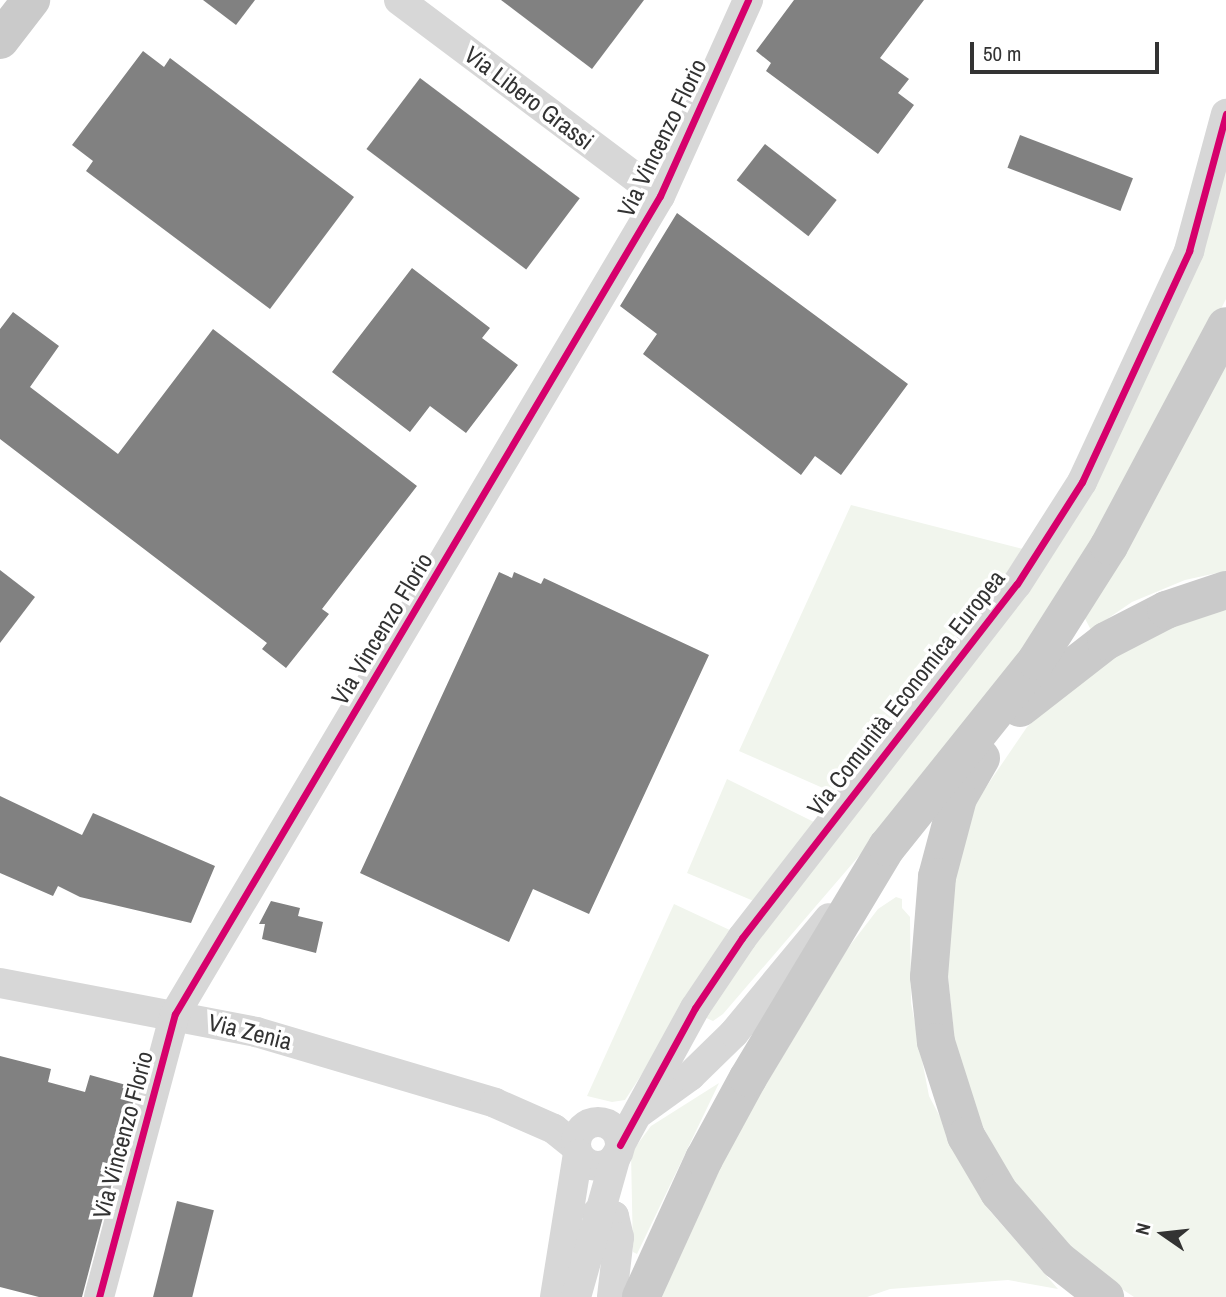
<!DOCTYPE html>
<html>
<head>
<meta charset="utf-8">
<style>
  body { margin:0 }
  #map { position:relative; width:1226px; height:1297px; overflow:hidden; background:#fff; font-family:"Archivo Narrow",sans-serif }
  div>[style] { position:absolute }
  .green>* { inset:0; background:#f1f5ed }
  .building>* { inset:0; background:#818181; transform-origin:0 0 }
  .minor>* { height:30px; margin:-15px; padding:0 15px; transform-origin:15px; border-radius:15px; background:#d7d7d7 }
  .minor>.ring { margin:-15px; padding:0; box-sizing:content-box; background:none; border:30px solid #d7d7d7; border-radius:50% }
  .major>* { height:38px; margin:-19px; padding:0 19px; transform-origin:19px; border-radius:19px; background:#cacaca }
  .cycleway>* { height:7px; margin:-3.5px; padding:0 3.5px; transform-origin:3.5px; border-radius:3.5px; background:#d6006c }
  span { translate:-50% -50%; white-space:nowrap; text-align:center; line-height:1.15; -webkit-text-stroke:7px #fff; paint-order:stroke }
  .street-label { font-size:24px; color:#333 }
  .north { position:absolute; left:1128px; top:1199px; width:70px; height:70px; -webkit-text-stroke:5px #fff; paint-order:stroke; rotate:284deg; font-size:19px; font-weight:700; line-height:28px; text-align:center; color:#333 }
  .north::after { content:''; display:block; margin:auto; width:24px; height:32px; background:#333; clip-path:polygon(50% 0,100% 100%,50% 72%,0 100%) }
  .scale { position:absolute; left:970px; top:42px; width:189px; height:32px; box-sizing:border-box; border:4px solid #333; border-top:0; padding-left:9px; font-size:21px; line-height:24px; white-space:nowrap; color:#333; -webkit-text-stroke:5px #fff; paint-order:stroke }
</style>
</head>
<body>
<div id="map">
  <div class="green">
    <i style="clip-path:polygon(1226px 142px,1226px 299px,1132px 483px,1005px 677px,926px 778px,723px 1014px,713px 1021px,704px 1017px,805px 871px,1027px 589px)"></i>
    <i style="clip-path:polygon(1226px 358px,1226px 571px,1185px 580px,1132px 602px,1091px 630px,1082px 613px)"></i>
    <i style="clip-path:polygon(851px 505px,1027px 550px,841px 796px,739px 751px)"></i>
    <i style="clip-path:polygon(1226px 608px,1226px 1297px,1134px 1297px,1095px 1271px,1037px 1211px,1003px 1165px,977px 1115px,956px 1055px,945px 945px,959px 852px,978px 799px,1027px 727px,1087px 674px,1163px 629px)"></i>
    <i style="clip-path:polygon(727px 779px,816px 823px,756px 902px,687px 873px)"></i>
    <i style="clip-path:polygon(896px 897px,902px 899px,902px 908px,910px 917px,911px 1003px,929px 1096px,990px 1211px,1058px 1289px,1008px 1280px,890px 1289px,867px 1297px,657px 1297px,706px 1184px,848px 948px,878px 909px)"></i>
    <i style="clip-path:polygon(674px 904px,734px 932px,625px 1100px,612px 1102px,587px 1096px)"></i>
    <i style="clip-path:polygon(719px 1083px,637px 1254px,633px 1252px,631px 1153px,651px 1126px)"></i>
  </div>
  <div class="building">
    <i style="clip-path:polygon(203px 0,255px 0,236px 25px)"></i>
    <i style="clip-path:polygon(501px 0,644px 0,592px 69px)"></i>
    <i style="clip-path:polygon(794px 0,924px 0,880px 58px,909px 79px,898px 93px,914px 105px,878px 154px,766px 71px,771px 63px,756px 51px)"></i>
    <i style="clip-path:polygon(143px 51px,164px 67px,170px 58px,354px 197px,270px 309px,86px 171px,93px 161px,72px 145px)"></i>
    <i style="left:420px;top:78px;width:200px;height:89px;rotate:37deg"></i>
    <i style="left:1020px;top:135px;width:121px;height:35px;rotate:21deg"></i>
    <i style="left:765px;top:144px;width:91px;height:46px;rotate:38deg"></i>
    <i style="clip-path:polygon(677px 213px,908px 384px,841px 475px,815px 456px,801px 475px,643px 354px,657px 334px,620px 306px)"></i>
    <i style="clip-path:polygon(412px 268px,490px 328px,482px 338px,518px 365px,466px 433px,430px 406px,410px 432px,332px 372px)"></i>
    <i style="clip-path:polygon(13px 312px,59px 346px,30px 387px,118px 454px,213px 329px,417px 486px,322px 609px,329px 614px,286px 668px,262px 649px,267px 643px,0 439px,0 329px)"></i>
    <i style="clip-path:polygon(0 570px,35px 597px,0 643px)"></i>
    <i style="clip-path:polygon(499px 572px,512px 578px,514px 572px,541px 584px,544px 578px,709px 655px,589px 914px,533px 889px,509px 942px,360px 873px)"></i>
    <i style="clip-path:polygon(0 796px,82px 835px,93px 813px,215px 866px,191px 923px,80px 897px,58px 886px,53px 896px,0 873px)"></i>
    <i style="clip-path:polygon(271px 901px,300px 908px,298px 916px,323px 922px,316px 953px,262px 939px,265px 924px,259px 924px)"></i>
    <i style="clip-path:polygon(0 1056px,51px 1069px,48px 1082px,85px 1092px,90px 1075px,137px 1088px,82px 1297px,39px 1297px,0 1287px)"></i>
    <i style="left:177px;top:1201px;width:38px;height:99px;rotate:14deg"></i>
  </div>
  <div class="minor">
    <i style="left:399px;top:0;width:326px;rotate:36.9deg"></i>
    <i style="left:0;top:983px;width:261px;rotate:10.8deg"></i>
    <i style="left:256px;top:1032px;width:249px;rotate:16.5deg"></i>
    <i style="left:495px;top:1103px;width:64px;rotate:23.8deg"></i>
    <i style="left:554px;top:1129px;width:28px;rotate:39deg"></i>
    <i style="left:640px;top:1112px;width:62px;rotate:-35.8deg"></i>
    <i style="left:690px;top:1076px;width:62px;rotate:-44.3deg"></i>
    <i style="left:734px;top:1033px;width:149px;rotate:-50.4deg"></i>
    <i class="ring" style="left:576px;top:1122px;width:14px;height:14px"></i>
    <i style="left:620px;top:1145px;width:156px;rotate:-61.3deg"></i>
    <i style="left:695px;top:1008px;width:84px;rotate:-56.1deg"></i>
    <i style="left:742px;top:938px;width:448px;rotate:-52.2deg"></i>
    <i style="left:1017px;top:584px;width:121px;rotate:-57.5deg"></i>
    <i style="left:1082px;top:482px;width:255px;rotate:-65.1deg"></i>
    <i style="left:1189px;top:251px;width:142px;rotate:-74.9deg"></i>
    <i style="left:597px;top:1213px;width:17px;rotate:10deg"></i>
    <i style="left:614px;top:1216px;width:22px;rotate:77deg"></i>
    <i style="left:619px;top:1237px;width:60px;rotate:96.7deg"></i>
    <i style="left:99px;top:1297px;width:293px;rotate:-75deg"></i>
    <i style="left:175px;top:1014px;width:951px;rotate:-59.34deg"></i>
    <i style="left:660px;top:196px;width:215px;rotate:-65.8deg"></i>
    <i style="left:555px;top:1297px;width:145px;rotate:-80.9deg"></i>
    <i style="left:576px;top:1297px;width:147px;rotate:-74.2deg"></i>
  </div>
  <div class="major">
    <i style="left:0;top:40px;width:51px;rotate:-52.2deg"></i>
    <i style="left:1020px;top:708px;width:109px;rotate:-37.9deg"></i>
    <i style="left:1106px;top:641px;width:68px;rotate:-27.3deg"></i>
    <i style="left:1166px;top:610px;width:63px;rotate:-18.4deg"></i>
    <i style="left:981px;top:758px;width:46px;rotate:119.9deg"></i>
    <i style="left:958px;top:798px;width:82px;rotate:104.9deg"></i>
    <i style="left:937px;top:877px;width:100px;rotate:94.6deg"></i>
    <i style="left:929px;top:977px;width:65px;rotate:83.9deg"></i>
    <i style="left:936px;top:1042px;width:99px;rotate:72.3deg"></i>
    <i style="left:966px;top:1136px;width:65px;rotate:59.5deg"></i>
    <i style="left:999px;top:1192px;width:90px;rotate:49.1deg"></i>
    <i style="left:1058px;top:1260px;width:60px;rotate:38.2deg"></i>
    <i style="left:641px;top:1297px;width:152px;rotate:-65.5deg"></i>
    <i style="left:704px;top:1159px;width:92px;rotate:-61.5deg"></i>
    <i style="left:748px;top:1078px;width:270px;rotate:-59deg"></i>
    <i style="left:887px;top:847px;width:238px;rotate:-51.3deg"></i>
    <i style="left:1036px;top:661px;width:136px;rotate:-57.6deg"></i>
    <i style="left:1109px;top:546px;width:249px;rotate:-62deg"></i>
  </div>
  <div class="cycleway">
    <i style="left:620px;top:1145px;width:156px;rotate:-61.3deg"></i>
    <i style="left:695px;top:1008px;width:84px;rotate:-56.1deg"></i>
    <i style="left:742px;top:938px;width:448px;rotate:-52.2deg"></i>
    <i style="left:1017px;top:584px;width:121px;rotate:-57.5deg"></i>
    <i style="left:1082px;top:482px;width:255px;rotate:-65.1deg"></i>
    <i style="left:1189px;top:251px;width:142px;rotate:-74.9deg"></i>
    <i style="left:99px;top:1297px;width:293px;rotate:-75deg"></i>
    <i style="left:175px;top:1014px;width:951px;rotate:-59.34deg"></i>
    <i style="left:660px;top:196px;width:215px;rotate:-65.8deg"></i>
  </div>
  <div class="street-label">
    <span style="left:529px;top:98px;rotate:37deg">Via Libero Grassi</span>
    <span style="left:662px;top:138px;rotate:-64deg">Via Vincenzo Florio</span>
    <span style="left:382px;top:629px;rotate:-59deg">Via Vincenzo Florio</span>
    <span style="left:906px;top:693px;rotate:-52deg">Via Comunità Economica Europea</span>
    <span style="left:250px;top:1032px;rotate:14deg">Via Zenia</span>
    <span style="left:123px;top:1135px;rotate:-75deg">Via Vincenzo Florio</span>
  </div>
  <div class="north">N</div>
  <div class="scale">50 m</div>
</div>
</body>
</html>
